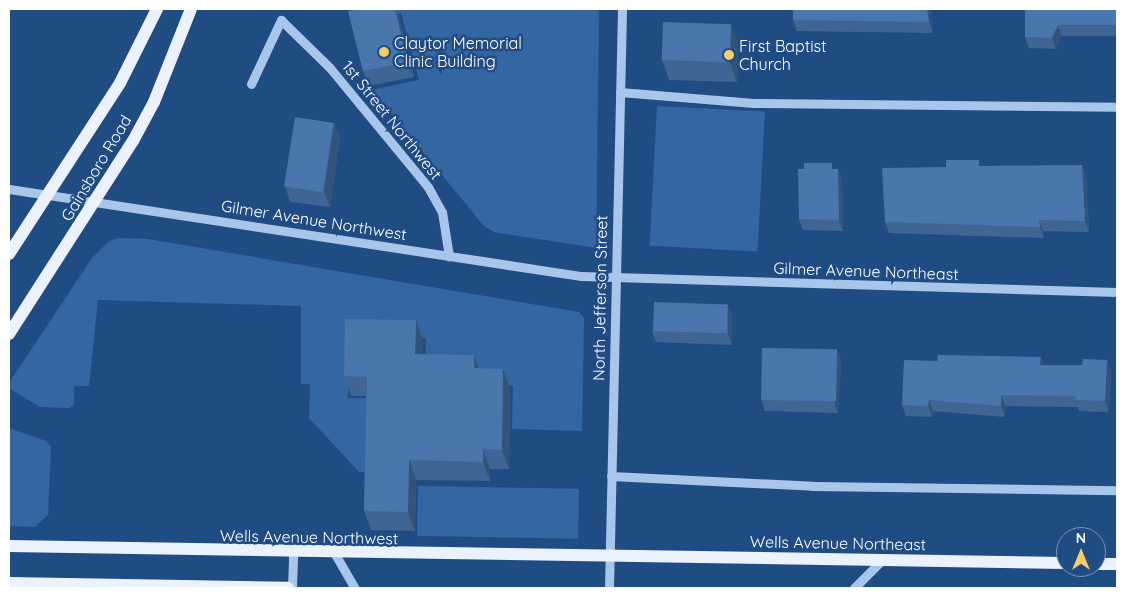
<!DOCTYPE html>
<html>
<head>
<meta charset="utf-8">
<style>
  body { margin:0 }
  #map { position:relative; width:1126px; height:597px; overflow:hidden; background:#204c84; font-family:Quicksand,sans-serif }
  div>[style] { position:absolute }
  .green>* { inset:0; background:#3466a1; transform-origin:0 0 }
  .minor>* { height:9px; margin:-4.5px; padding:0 4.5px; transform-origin:4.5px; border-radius:4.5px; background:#a8c6e9 }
  .major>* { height:12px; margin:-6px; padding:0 6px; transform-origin:6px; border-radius:6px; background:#ebf2fe }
  .wall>* { inset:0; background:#3f6594 }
  .shaded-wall>* { inset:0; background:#335378 }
  .building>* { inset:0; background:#4976ac; transform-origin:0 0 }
  .dots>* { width:14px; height:14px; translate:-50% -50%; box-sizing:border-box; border:2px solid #204c84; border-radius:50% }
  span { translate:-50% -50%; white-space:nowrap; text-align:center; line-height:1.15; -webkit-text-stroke:5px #204c84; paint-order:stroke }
  .poi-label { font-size:16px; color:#fff }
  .left { translate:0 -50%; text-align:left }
  .street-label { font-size:16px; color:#fff }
  .frame { position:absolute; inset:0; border:10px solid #fff; pointer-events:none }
  .north { position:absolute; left:1056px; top:527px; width:50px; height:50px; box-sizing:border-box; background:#204c84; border:1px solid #7994b5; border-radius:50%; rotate:0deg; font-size:14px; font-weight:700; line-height:20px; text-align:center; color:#fff }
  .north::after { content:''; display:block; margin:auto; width:18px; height:22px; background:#f6cd68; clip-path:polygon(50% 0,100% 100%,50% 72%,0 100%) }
</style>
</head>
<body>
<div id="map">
  <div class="green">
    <i style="clip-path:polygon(352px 9px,599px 9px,596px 248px,494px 232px,484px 226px,372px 90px,419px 80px,401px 13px,362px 20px)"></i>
    <i style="left:657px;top:106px;width:108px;height:140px;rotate:3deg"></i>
    <i style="clip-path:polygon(119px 238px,148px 239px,579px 312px,584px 318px,582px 431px,512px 429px,513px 386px,484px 385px,425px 371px,426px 338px,349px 336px,348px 398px,371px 398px,370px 472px,359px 472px,309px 418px,310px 384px,301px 384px,301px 306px,98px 300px,89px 386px,74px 386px,74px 404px,69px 408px,40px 407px,9px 388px,9px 383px,92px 258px,109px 241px)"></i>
    <i style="clip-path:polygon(9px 428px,46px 441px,51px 447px,48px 515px,35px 527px,9px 526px)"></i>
    <i style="left:418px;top:486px;width:161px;height:50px;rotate:1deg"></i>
  </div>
  <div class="minor">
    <i style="left:251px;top:84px;width:71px;rotate:-64.9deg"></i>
    <i style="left:281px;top:20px;width:69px;rotate:44.4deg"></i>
    <i style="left:330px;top:68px;width:154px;rotate:50.5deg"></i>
    <i style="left:428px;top:187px;width:29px;rotate:61deg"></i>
    <i style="left:442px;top:212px;width:45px;rotate:81deg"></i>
    <i style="left:620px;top:92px;width:134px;rotate:4.7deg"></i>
    <i style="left:754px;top:103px;width:363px;rotate:0.6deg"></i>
    <i style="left:9px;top:189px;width:579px;rotate:8.65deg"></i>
    <i style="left:581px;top:276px;width:536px;rotate:1.71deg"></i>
    <i style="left:611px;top:476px;width:202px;rotate:2.8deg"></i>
    <i style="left:813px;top:486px;width:304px;rotate:0.8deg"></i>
    <i style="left:335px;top:554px;width:39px;rotate:60deg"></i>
    <i style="left:292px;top:588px;width:35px;rotate:-88deg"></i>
    <i style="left:609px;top:588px;width:579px;rotate:-88.71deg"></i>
    <i style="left:854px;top:588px;width:41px;rotate:-45deg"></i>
  </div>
  <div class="major">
    <i style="left:9px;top:254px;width:204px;rotate:-57deg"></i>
    <i style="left:120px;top:83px;width:83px;rotate:-63.4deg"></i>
    <i style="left:9px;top:334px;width:229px;rotate:-57.3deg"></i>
    <i style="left:133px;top:141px;width:44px;rotate:-61.7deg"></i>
    <i style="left:154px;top:102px;width:100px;rotate:-68.3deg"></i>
    <i style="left:9px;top:546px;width:1057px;rotate:0.92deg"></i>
    <i style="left:1096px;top:564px;width:21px"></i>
    <i style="left:9px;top:583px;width:279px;rotate:1deg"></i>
  </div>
  <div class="wall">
    <i style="clip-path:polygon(357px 9px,395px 9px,399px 17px,414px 77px,368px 86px,363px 71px)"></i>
    <i style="clip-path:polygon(793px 9px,930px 9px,933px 33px,797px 31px,793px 20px)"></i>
    <i style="clip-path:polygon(1025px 9px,1117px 9px,1117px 36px,1062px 36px,1056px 49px,1029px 48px,1025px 37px)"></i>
    <i style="clip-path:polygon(731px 24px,738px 43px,737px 82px,669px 80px,662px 60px)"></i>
    <i style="clip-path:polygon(334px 123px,340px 138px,330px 207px,290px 202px,285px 186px)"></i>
    <i style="clip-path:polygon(1082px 165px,1086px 176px,1089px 232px,1043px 231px,1044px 238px,889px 233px,885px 222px,981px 166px)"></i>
    <i style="clip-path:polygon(834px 169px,838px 169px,842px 180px,843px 231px,803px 230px,799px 219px)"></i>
    <i style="clip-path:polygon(732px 315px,732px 345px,656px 342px,652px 331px)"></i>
    <i style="clip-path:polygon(416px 320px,423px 340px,422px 354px,474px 355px,479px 368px,503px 369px,510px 388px,509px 469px,490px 469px,490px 481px,416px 480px,415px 531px,371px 530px,364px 511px,366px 396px,351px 396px,344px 376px)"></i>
    <i style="clip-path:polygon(841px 360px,838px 413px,765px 411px,761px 400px)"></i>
    <i style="clip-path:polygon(1107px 360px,1111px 371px,1109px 412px,1079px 411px,1078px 407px,1005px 406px,1005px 417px,933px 411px,932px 417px,906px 416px,902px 405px,937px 361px,1044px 365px,1082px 365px)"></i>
  </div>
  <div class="shaded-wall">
    <i style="clip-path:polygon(395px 9px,399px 17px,414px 77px,408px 62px)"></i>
    <i style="clip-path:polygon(927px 9px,930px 9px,933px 33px,929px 22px)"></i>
    <i style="clip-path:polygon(731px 24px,738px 43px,737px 82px,730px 63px)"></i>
    <i style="clip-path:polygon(1058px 25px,1062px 36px,1056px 49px,1052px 38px)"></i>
    <i style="clip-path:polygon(334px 123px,340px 138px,330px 207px,324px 192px)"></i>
    <i style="clip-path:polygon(1082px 165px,1086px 176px,1089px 232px,1085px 221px)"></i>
    <i style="clip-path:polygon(838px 169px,842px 180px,843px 231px,839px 220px)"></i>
    <i style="clip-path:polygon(1039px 220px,1043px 231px,1044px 238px,1040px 227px)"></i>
    <i style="clip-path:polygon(728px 304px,732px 315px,732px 345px,728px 334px)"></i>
    <i style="clip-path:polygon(416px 320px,423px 340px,422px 373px,415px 354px)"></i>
    <i style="clip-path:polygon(837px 349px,841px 360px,838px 413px,834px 402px)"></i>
    <i style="clip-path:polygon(474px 355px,481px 374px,474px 368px)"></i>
    <i style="clip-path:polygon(1041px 357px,1045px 368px,1040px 365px)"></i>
    <i style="clip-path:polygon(1107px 360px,1111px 371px,1109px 412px,1105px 401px)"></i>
    <i style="clip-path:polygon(503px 369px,510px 388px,509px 469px,502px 450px)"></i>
    <i style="clip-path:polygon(1001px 395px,1005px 406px,1005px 417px,1001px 406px)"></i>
    <i style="clip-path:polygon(929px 400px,933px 411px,932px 417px,928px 406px)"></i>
    <i style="clip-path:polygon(483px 449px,490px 469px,490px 481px,483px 462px)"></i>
    <i style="clip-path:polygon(409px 460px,416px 480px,415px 531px,408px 512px)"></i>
  </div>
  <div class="building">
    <i style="clip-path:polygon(357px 9px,395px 9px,408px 62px,363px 71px,348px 11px)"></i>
    <i style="clip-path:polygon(793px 9px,927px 9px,929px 22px,793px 20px)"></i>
    <i style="clip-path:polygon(1025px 9px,1117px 9px,1117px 25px,1058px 25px,1052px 38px,1025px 37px)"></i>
    <i style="left:663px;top:22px;width:68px;height:38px;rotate:2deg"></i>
    <i style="left:295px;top:117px;width:39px;height:70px;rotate:9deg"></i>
    <i style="clip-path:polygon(946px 160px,979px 160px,979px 166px,1082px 165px,1085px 221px,1039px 220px,1040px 227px,885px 222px,882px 168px,946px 167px)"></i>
    <i style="clip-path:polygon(804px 163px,832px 163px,832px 169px,838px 169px,839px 220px,799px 219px,798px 169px,804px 169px)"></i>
    <i style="left:654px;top:302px;width:74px;height:29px;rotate:2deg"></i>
    <i style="clip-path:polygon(345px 319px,416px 320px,415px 354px,474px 355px,474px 368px,503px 369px,502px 450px,483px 449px,483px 462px,409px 460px,408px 512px,364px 511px,367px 377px,344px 376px)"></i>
    <i style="left:762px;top:348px;width:75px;height:52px;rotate:1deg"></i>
    <i style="clip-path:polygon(938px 355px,1041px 357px,1040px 365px,1082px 365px,1083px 359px,1107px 360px,1105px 401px,1075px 400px,1076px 396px,1001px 395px,1001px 406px,929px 400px,928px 406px,902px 405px,904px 360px,937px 361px)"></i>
  </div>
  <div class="dots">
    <i style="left:384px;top:52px;background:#f6cd68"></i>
    <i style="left:729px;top:55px;background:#f6cd68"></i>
  </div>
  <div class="poi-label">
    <span class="left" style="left:394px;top:52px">Claytor Memorial<br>Clinic Building</span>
    <span class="left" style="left:739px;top:55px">First Baptist<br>Church</span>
  </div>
  <div class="street-label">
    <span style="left:392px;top:120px;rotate:51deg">1st Street Northwest</span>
    <span style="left:96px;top:168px;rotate:-59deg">Gainsboro Road</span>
    <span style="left:314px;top:220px;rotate:9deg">Gilmer Avenue Northwest</span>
    <span style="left:866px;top:271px;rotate:2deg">Gilmer Avenue Northeast</span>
    <span style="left:600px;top:298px;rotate:-89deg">North Jefferson Street</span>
    <span style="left:309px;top:537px;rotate:1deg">Wells Avenue Northwest</span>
    <span style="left:838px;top:543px;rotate:1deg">Wells Avenue Northeast</span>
  </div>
  <div class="frame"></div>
  <div class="north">N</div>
</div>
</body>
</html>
